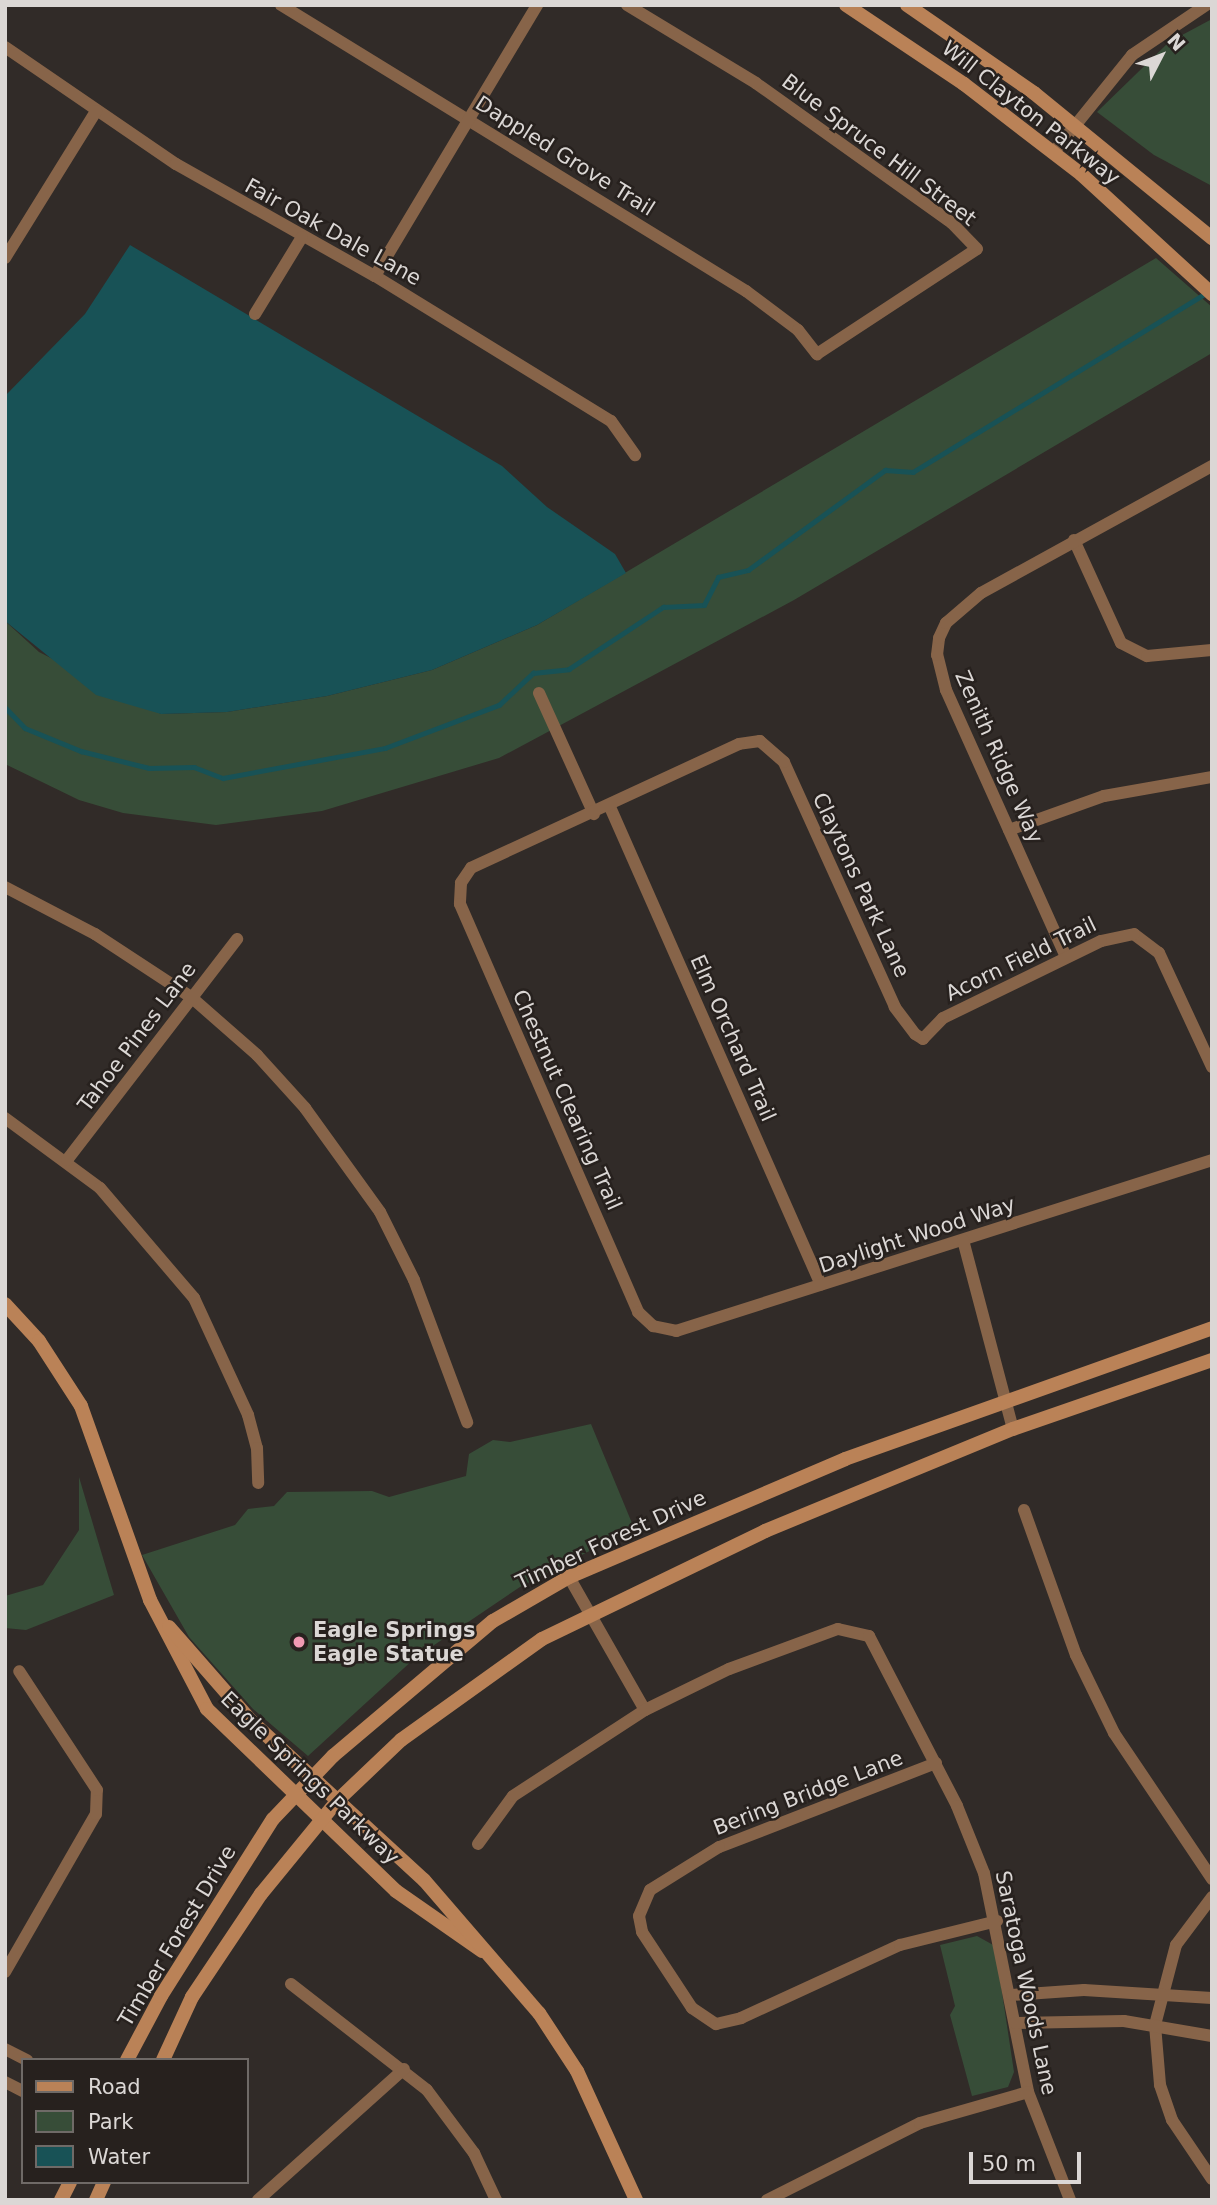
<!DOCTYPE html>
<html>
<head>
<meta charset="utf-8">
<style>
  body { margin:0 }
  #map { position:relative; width:1217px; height:2205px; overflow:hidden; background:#312b28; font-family:"DejaVu Sans",sans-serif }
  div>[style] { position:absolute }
  .green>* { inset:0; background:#374d38 }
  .water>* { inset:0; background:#185256 }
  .stream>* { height:4.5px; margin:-2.25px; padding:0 2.25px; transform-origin:2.25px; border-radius:2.25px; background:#185256 }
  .street>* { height:12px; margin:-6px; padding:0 6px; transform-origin:6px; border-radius:6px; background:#876449 }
  .secondary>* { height:14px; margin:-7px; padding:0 7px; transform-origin:7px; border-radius:7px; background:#ba8257 }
  .dots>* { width:19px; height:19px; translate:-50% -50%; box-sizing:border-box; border:4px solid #27211e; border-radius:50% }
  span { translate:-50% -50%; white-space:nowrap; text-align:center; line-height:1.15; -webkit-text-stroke:5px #27211e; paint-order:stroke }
  .street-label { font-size:21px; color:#dbd7d5 }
  .poi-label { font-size:21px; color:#dbd7d5; font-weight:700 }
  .left { translate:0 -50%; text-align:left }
  .frame { position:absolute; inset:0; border:7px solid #dbd7d5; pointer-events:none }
  .legend { position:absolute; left:21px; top:2058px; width:228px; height:126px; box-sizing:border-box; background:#27211e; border:2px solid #6f6a67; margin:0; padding:9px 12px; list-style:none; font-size:21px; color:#dbd7d5 }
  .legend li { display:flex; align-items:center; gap:14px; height:35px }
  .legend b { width:35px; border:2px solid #6f6a67 }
  .north { position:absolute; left:1126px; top:21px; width:70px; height:70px; -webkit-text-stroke:5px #27211e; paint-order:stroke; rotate:48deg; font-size:19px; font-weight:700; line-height:28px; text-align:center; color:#dbd7d5 }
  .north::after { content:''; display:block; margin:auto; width:24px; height:32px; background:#dbd7d5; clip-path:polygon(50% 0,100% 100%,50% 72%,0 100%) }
  .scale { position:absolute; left:969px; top:2152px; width:112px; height:32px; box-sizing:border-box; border:4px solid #dbd7d5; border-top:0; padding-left:9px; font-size:21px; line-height:24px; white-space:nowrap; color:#dbd7d5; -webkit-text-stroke:5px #27211e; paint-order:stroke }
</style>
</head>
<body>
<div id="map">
  <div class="green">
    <i style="clip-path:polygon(1212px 19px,1212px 186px,1154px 155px,1097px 112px,1169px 42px)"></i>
    <i style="clip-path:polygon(1156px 258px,1212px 307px,1212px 353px,794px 600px,499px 758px,322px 811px,216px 825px,123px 813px,79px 800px,5px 764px,5px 621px,39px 652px,161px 714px,227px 712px,327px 696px,432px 670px,537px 625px)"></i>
    <i style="clip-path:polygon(591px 1424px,634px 1528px,520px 1587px,415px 1658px,308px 1756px,253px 1709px,189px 1637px,142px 1555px,235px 1525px,248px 1509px,274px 1506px,287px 1492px,372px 1491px,389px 1497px,466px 1476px,469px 1454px,493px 1440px,510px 1442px)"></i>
    <i style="clip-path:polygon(79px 1477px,114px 1595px,26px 1630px,5px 1628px,5px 1596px,43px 1585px,79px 1530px)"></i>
    <i style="clip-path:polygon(977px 1936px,995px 1946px,1014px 2072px,1008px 2087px,972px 2096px,950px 2015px,955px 2006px,940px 1945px)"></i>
  </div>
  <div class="water">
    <i style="clip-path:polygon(130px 245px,502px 466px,547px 507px,615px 554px,626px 573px,537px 625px,432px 670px,327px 696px,227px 712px,161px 714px,96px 695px,5px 621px,5px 396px,85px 314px)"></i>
  </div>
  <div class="stream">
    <i style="left:5px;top:707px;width:29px;rotate:46deg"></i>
    <i style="left:25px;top:728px;width:61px;rotate:22.3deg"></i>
    <i style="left:81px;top:751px;width:70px;rotate:14deg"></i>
    <i style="left:149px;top:768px;width:45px;rotate:-1.3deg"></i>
    <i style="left:194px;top:767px;width:31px;rotate:21deg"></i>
    <i style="left:223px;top:778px;width:165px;rotate:-10.5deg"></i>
    <i style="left:385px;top:748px;width:122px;rotate:-20.7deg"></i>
    <i style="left:499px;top:705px;width:47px;rotate:-43.3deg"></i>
    <i style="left:533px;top:673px;width:36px;rotate:-6deg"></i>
    <i style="left:569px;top:669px;width:113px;rotate:-33.4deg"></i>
    <i style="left:663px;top:607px;width:41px;rotate:-2.8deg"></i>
    <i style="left:704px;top:605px;width:31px;rotate:-63deg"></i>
    <i style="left:718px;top:577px;width:31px;rotate:-13deg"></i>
    <i style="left:748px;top:570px;width:170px;rotate:-36.1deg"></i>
    <i style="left:885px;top:470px;width:28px;rotate:4deg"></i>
    <i style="left:913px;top:472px;width:346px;rotate:-31.4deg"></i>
  </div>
  <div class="street">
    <i style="left:281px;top:5px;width:546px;rotate:31.59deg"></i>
    <i style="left:746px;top:291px;width:65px;rotate:36.9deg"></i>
    <i style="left:798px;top:330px;width:31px;rotate:52deg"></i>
    <i style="left:817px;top:354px;width:191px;rotate:-33.3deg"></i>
    <i style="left:977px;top:249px;width:36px;rotate:-134deg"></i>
    <i style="left:952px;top:223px;width:241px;rotate:-144.5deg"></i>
    <i style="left:756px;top:83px;width:151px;rotate:-148.8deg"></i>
    <i style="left:5px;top:47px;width:207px;rotate:34.4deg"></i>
    <i style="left:176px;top:164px;width:228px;rotate:29.4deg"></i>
    <i style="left:375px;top:276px;width:277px;rotate:31.6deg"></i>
    <i style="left:611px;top:421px;width:42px;rotate:54.8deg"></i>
    <i style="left:1053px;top:153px;width:126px;rotate:-51.1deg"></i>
    <i style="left:1132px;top:55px;width:89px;rotate:-34deg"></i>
    <i style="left:5px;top:258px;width:173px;rotate:-58.2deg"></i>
    <i style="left:375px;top:276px;width:316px;rotate:-59.1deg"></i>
    <i style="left:255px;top:314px;width:90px;rotate:-58.6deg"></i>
    <i style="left:1074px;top:540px;width:113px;rotate:65.5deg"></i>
    <i style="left:1121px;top:643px;width:29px;rotate:27deg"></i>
    <i style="left:1147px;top:656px;width:65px;rotate:-5.3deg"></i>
    <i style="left:539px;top:693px;width:133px;rotate:65.6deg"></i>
    <i style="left:610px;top:807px;width:522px;rotate:66.18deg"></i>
    <i style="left:1009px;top:830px;width:101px;rotate:-19.7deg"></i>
    <i style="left:1104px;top:796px;width:110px;rotate:-10deg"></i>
    <i style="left:5px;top:887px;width:102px;rotate:27.6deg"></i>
    <i style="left:95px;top:934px;width:115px;rotate:33.3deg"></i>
    <i style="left:191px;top:997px;width:88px;rotate:41.3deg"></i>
    <i style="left:257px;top:1055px;width:72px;rotate:47.8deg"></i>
    <i style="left:305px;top:1108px;width:128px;rotate:54.2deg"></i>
    <i style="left:380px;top:1212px;width:76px;rotate:63.4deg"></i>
    <i style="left:414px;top:1280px;width:152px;rotate:69.5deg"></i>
    <i style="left:1066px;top:957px;width:293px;rotate:-114.2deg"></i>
    <i style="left:946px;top:690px;width:36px;rotate:-104deg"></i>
    <i style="left:937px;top:655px;width:17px;rotate:-83deg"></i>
    <i style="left:939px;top:638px;width:17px;rotate:-65deg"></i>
    <i style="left:946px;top:623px;width:46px;rotate:-40.6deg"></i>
    <i style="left:981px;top:593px;width:264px;rotate:-28.8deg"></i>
    <i style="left:1212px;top:1067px;width:126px;rotate:-114.9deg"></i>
    <i style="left:1159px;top:953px;width:31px;rotate:-143deg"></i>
    <i style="left:1134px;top:934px;width:34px;rotate:168deg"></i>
    <i style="left:1101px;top:941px;width:176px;rotate:154deg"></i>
    <i style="left:943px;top:1018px;width:29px;rotate:134deg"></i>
    <i style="left:923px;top:1039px;width:9px;rotate:-148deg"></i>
    <i style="left:915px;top:1034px;width:34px;rotate:-127deg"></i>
    <i style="left:895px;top:1007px;width:269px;rotate:-114.4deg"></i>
    <i style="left:784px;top:762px;width:32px;rotate:-139deg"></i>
    <i style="left:760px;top:741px;width:21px;rotate:172deg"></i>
    <i style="left:739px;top:744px;width:295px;rotate:155.2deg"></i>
    <i style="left:471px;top:868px;width:18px;rotate:124deg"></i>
    <i style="left:461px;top:883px;width:21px;rotate:93deg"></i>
    <i style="left:460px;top:904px;width:445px;rotate:66.4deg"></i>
    <i style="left:638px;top:1312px;width:21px;rotate:43deg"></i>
    <i style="left:653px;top:1326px;width:24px;rotate:12deg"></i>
    <i style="left:676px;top:1331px;width:563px;rotate:-17.69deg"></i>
    <i style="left:5px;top:1118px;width:118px;rotate:36.4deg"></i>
    <i style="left:100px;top:1188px;width:145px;rotate:49.5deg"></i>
    <i style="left:194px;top:1298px;width:129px;rotate:65.2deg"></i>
    <i style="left:248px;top:1415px;width:34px;rotate:75deg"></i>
    <i style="left:257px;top:1448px;width:35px;rotate:88deg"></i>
    <i style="left:67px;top:1160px;width:279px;rotate:-52.4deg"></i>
    <i style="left:963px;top:1240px;width:196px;rotate:75.2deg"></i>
    <i style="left:1024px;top:1510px;width:154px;rotate:70.3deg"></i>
    <i style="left:1076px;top:1655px;width:87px;rotate:64deg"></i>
    <i style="left:1114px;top:1733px;width:176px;rotate:56.1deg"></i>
    <i style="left:569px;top:1577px;width:153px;rotate:60.3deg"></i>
    <i style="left:936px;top:1763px;width:233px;rotate:158.8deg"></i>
    <i style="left:719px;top:1847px;width:81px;rotate:148.1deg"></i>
    <i style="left:650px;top:1890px;width:28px;rotate:113deg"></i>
    <i style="left:639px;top:1916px;width:16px;rotate:79deg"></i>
    <i style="left:642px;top:1932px;width:91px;rotate:56.7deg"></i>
    <i style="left:692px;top:2008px;width:29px;rotate:34deg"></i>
    <i style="left:716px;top:2024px;width:26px;rotate:-13deg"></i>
    <i style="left:741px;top:2018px;width:175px;rotate:-24.7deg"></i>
    <i style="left:900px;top:1945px;width:100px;rotate:-13.9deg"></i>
    <i style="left:478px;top:1844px;width:59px;rotate:-53.9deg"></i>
    <i style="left:513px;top:1796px;width:158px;rotate:-33.1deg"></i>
    <i style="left:645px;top:1710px;width:93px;rotate:-26deg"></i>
    <i style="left:729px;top:1669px;width:116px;rotate:-20.2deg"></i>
    <i style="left:838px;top:1629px;width:32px;rotate:13deg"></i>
    <i style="left:869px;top:1636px;width:191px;rotate:62.6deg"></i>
    <i style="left:957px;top:1806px;width:72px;rotate:68.1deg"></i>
    <i style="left:984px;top:1873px;width:223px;rotate:78.6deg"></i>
    <i style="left:1028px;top:2092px;width:116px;rotate:68.7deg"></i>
    <i style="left:1212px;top:1897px;width:60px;rotate:126.9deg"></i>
    <i style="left:1176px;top:1945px;width:83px;rotate:104.7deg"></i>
    <i style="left:1155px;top:2025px;width:60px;rotate:85.2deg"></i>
    <i style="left:1160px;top:2085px;width:37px;rotate:71deg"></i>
    <i style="left:1172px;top:2120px;width:71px;rotate:55.9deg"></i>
    <i style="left:5px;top:1972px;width:182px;rotate:-60.1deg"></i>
    <i style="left:96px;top:1814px;width:24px;rotate:-88deg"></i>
    <i style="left:97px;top:1790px;width:142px;rotate:-123.2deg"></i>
    <i style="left:291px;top:1984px;width:172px;rotate:37.9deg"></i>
    <i style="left:427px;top:2090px;width:79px;rotate:53.3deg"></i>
    <i style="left:474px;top:2153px;width:52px;rotate:64.9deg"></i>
    <i style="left:1012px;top:1995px;width:72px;rotate:-4deg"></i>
    <i style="left:1084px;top:1990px;width:128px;rotate:3.6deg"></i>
    <i style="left:1015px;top:2023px;width:109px;rotate:-1.1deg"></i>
    <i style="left:1124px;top:2021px;width:89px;rotate:9.7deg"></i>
    <i style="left:5px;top:2049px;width:25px;rotate:27deg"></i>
    <i style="left:5px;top:2082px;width:20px;rotate:27deg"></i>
    <i style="left:258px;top:2200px;width:196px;rotate:-41.9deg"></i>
    <i style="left:767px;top:2200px;width:171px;rotate:-26.7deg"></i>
    <i style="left:920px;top:2123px;width:112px;rotate:-16deg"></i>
  </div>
  <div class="secondary">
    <i style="left:846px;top:5px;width:142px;rotate:33.8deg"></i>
    <i style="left:964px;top:84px;width:148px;rotate:37.6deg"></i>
    <i style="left:1081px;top:174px;width:178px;rotate:42.5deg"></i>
    <i style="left:907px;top:5px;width:155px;rotate:34.7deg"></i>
    <i style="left:1034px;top:93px;width:230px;rotate:39.2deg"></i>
    <i style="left:5px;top:1304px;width:50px;rotate:47.4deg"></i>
    <i style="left:39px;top:1341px;width:77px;rotate:57.1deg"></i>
    <i style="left:81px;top:1406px;width:206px;rotate:70.4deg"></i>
    <i style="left:150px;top:1600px;width:123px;rotate:62.4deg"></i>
    <i style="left:207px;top:1709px;width:262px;rotate:43.9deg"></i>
    <i style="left:396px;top:1891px;width:105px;rotate:34.9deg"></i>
    <i style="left:169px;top:1627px;width:125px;rotate:48.9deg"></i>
    <i style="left:251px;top:1721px;width:235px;rotate:42.6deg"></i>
    <i style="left:424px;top:1880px;width:176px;rotate:49.2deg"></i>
    <i style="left:539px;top:2013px;width:69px;rotate:56.8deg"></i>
    <i style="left:577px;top:2071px;width:142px;rotate:65.4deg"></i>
    <i style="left:127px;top:2060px;width:72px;rotate:-62deg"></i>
    <i style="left:161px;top:1996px;width:209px;rotate:-57.7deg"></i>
    <i style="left:273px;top:1819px;width:87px;rotate:-46.4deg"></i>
    <i style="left:333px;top:1756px;width:209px;rotate:-40.2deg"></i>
    <i style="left:493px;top:1621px;width:88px;rotate:-30.1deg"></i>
    <i style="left:569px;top:1577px;width:300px;rotate:-23.1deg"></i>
    <i style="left:845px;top:1459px;width:390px;rotate:-19.6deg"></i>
    <i style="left:163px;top:2060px;width:69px;rotate:-65.3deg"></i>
    <i style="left:192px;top:1997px;width:124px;rotate:-56.2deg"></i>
    <i style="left:261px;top:1894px;width:122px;rotate:-50.7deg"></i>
    <i style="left:338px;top:1800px;width:87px;rotate:-43.6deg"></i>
    <i style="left:401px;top:1740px;width:173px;rotate:-35.6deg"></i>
    <i style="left:542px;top:1639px;width:248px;rotate:-25.8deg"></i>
    <i style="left:765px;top:1531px;width:268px;rotate:-22.4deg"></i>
    <i style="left:1013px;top:1429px;width:211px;rotate:-19.1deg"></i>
    <i style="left:61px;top:2200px;width:20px;rotate:-63deg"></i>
    <i style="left:96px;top:2200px;width:20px;rotate:-66deg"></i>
  </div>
  <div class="dots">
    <i style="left:299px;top:1642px;background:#f19ab3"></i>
  </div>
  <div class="street-label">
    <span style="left:1031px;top:113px;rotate:38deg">Will Clayton Parkway</span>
    <span style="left:879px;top:150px;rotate:37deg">Blue Spruce Hill Street</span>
    <span style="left:565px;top:156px;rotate:32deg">Dappled Grove Trail</span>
    <span style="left:333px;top:232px;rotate:29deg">Fair Oak Dale Lane</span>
    <span style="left:999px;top:757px;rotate:66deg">Zenith Ridge Way</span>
    <span style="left:861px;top:885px;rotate:65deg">Claytons Park Lane</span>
    <span style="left:1021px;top:959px;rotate:-26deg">Acorn Field Trail</span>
    <span style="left:137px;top:1037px;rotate:-53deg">Tahoe Pines Lane</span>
    <span style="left:733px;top:1038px;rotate:66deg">Elm Orchard Trail</span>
    <span style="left:567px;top:1100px;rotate:66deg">Chestnut Clearing Trail</span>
    <span style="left:917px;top:1235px;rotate:-18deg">Daylight Wood Way</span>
    <span style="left:611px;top:1540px;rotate:-25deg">Timber Forest Drive</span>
    <span style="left:310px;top:1778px;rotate:44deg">Eagle Springs Parkway</span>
    <span style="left:808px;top:1793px;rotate:-21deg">Bering Bridge Lane</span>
    <span style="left:177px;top:1936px;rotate:-59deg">Timber Forest Drive</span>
    <span style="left:1026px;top:1983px;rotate:78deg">Saratoga Woods Lane</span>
  </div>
  <div class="poi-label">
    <span class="left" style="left:313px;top:1642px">Eagle Springs<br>Eagle Statue</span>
  </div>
  <div class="frame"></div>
  <ul class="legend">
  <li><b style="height:9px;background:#ba8257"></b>Road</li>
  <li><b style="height:19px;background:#374d38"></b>Park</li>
  <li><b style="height:19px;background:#185256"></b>Water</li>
  </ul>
  <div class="north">N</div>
  <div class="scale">50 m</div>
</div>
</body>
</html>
